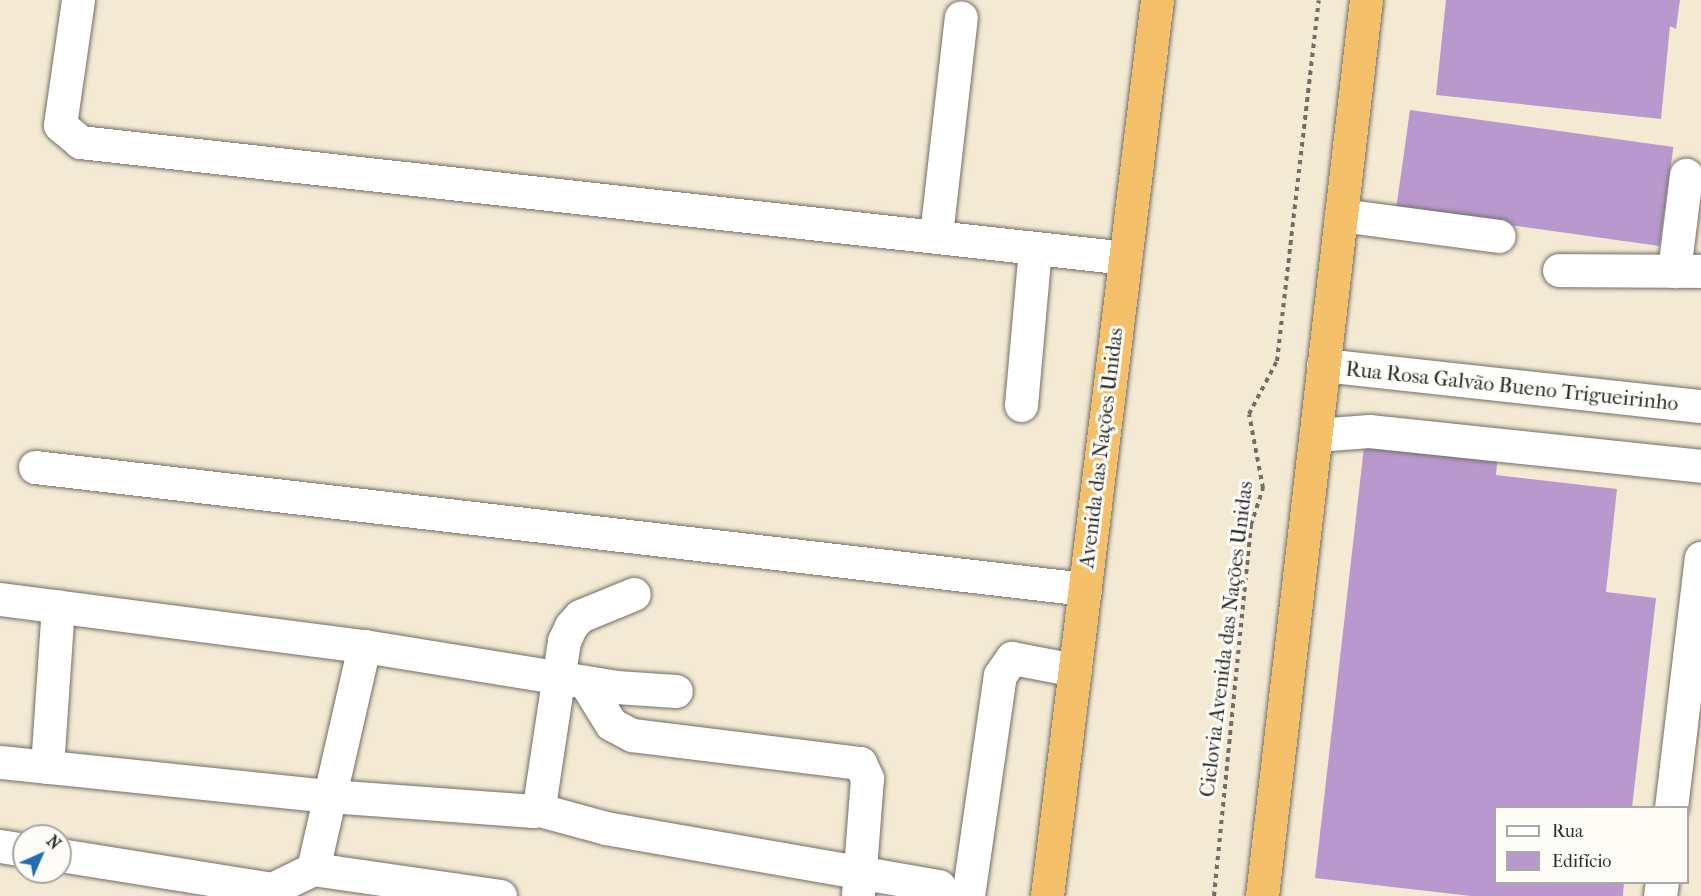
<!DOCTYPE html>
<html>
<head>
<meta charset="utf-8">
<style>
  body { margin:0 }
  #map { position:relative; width:1701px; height:896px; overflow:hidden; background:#f4ead4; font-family:"IM FELL French Canon",serif }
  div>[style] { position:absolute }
  .building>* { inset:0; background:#b898cd; transform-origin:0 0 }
  .path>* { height:4px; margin-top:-2px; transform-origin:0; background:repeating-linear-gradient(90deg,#716e66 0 4.5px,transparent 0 9px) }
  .roads { filter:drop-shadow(0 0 2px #716e66) drop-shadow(0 0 2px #716e66) }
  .minor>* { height:33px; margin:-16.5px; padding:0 16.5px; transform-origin:16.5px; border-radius:16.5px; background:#fff }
  .highway>* { height:33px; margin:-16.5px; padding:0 16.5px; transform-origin:16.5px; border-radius:16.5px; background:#f4c16a }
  span { translate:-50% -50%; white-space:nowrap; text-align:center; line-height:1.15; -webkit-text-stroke:6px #fdfcf7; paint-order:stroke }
  .street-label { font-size:21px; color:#2b2b2b }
  .legend { position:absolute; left:1494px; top:806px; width:195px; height:78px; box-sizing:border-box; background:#fdfcf7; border:2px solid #a9a8a5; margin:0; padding:8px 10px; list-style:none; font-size:18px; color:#2b2b2b }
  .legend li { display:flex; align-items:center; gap:12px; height:30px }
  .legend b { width:30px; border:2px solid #a9a8a5 }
  .north { position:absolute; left:12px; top:824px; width:60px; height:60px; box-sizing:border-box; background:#fdfcf7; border:2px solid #a9a8a5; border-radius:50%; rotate:45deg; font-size:16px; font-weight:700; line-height:24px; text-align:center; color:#2b2b2b }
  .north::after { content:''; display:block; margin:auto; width:21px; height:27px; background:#1f6fb2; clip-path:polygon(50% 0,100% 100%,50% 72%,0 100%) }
</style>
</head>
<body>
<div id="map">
  <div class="building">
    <i style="clip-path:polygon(1446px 0,1680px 0,1676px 29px,1670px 26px,1661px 119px,1436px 95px)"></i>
    <i style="left:1410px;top:110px;width:266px;height:100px;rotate:8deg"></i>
    <i style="clip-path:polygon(1365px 438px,1498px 454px,1496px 475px,1617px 489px,1606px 592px,1656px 598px,1632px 808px,1496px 808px,1496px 882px,1624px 882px,1623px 896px,1471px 896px,1315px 878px)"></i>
  </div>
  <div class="path">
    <i style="left:1214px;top:896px;width:373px;rotate:-84.3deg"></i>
    <i style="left:1251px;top:525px;width:39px;rotate:-72deg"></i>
    <i style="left:1263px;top:488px;width:75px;rotate:-100.7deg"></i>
    <i style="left:1249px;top:414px;width:60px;rotate:-62.2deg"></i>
    <i style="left:1277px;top:361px;width:363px;rotate:-83.4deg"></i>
  </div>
  <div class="roads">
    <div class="minor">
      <i style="left:78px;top:0;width:126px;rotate:98.2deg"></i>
      <i style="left:60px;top:125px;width:26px;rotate:40deg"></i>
      <i style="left:80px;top:142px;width:1051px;rotate:6.33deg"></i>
      <i style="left:1341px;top:215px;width:159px;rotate:7.6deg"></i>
      <i style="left:936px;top:235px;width:219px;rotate:-83.5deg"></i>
      <i style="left:1559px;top:270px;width:142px;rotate:0.4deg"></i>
      <i style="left:1674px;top:271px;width:97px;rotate:-82.9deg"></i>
      <i style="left:1323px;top:365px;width:380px;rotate:6.2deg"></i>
      <i style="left:1021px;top:405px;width:157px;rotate:-84.9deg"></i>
      <i style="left:1316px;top:435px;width:53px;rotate:-4.3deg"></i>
      <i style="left:1369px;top:431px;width:334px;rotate:6deg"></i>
      <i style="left:35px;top:467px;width:1057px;rotate:6.63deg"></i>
      <i style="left:0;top:599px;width:367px;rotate:7.4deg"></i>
      <i style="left:585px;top:682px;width:49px;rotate:58.2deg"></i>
      <i style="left:611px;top:724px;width:24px;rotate:28deg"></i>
      <i style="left:632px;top:735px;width:230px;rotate:7deg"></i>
      <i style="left:860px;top:763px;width:17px;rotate:65deg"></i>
      <i style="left:867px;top:778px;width:118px;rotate:94.4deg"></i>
      <i style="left:0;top:762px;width:332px;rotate:5.9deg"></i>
      <i style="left:330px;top:796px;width:204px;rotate:4.2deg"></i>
      <i style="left:533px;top:811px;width:8px;rotate:-40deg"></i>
      <i style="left:539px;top:806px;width:167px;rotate:-81.4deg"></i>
      <i style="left:564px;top:641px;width:17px;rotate:-65deg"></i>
      <i style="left:571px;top:626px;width:13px;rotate:-48deg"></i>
      <i style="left:580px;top:616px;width:58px;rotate:-22.2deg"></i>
      <i style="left:47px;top:767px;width:161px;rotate:-86.1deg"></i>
      <i style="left:1671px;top:808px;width:252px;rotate:-83.2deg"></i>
      <i style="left:536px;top:809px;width:73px;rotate:15.2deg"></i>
      <i style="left:606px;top:828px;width:338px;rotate:9.9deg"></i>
      <i style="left:0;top:846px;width:24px;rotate:9deg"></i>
      <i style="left:60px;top:855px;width:215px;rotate:9.1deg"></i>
      <i style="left:313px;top:869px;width:229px;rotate:-77.1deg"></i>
      <i style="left:364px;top:646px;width:255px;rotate:9.2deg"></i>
      <i style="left:616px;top:687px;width:60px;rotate:3.8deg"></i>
      <i style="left:271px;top:896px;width:7px;rotate:-82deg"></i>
      <i style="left:272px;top:889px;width:46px;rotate:-26deg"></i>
      <i style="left:313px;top:869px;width:189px;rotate:8.2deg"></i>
      <i style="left:968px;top:896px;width:223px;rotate:-81.8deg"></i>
      <i style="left:1000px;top:675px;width:21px;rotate:-55deg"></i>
      <i style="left:1012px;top:658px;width:64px;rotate:10.8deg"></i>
      <i style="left:1660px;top:896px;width:14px;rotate:-82deg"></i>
    </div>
    <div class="highway">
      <i style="left:1047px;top:896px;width:903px;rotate:-83deg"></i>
      <i style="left:1262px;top:896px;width:902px;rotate:-83.38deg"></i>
    </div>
  </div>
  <div class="street-label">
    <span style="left:1512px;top:386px;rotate:6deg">Rua Rosa Galvão Bueno Trigueirinho</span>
    <span style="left:1101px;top:448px;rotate:-83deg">Avenida das Nações Unidas</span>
    <span style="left:1226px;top:639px;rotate:-83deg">Ciclovia Avenida das Nações Unidas</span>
  </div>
  <ul class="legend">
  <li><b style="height:8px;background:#fff"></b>Rua</li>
  <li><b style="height:16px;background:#b898cd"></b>Edifício</li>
  </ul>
  <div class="north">N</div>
</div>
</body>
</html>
